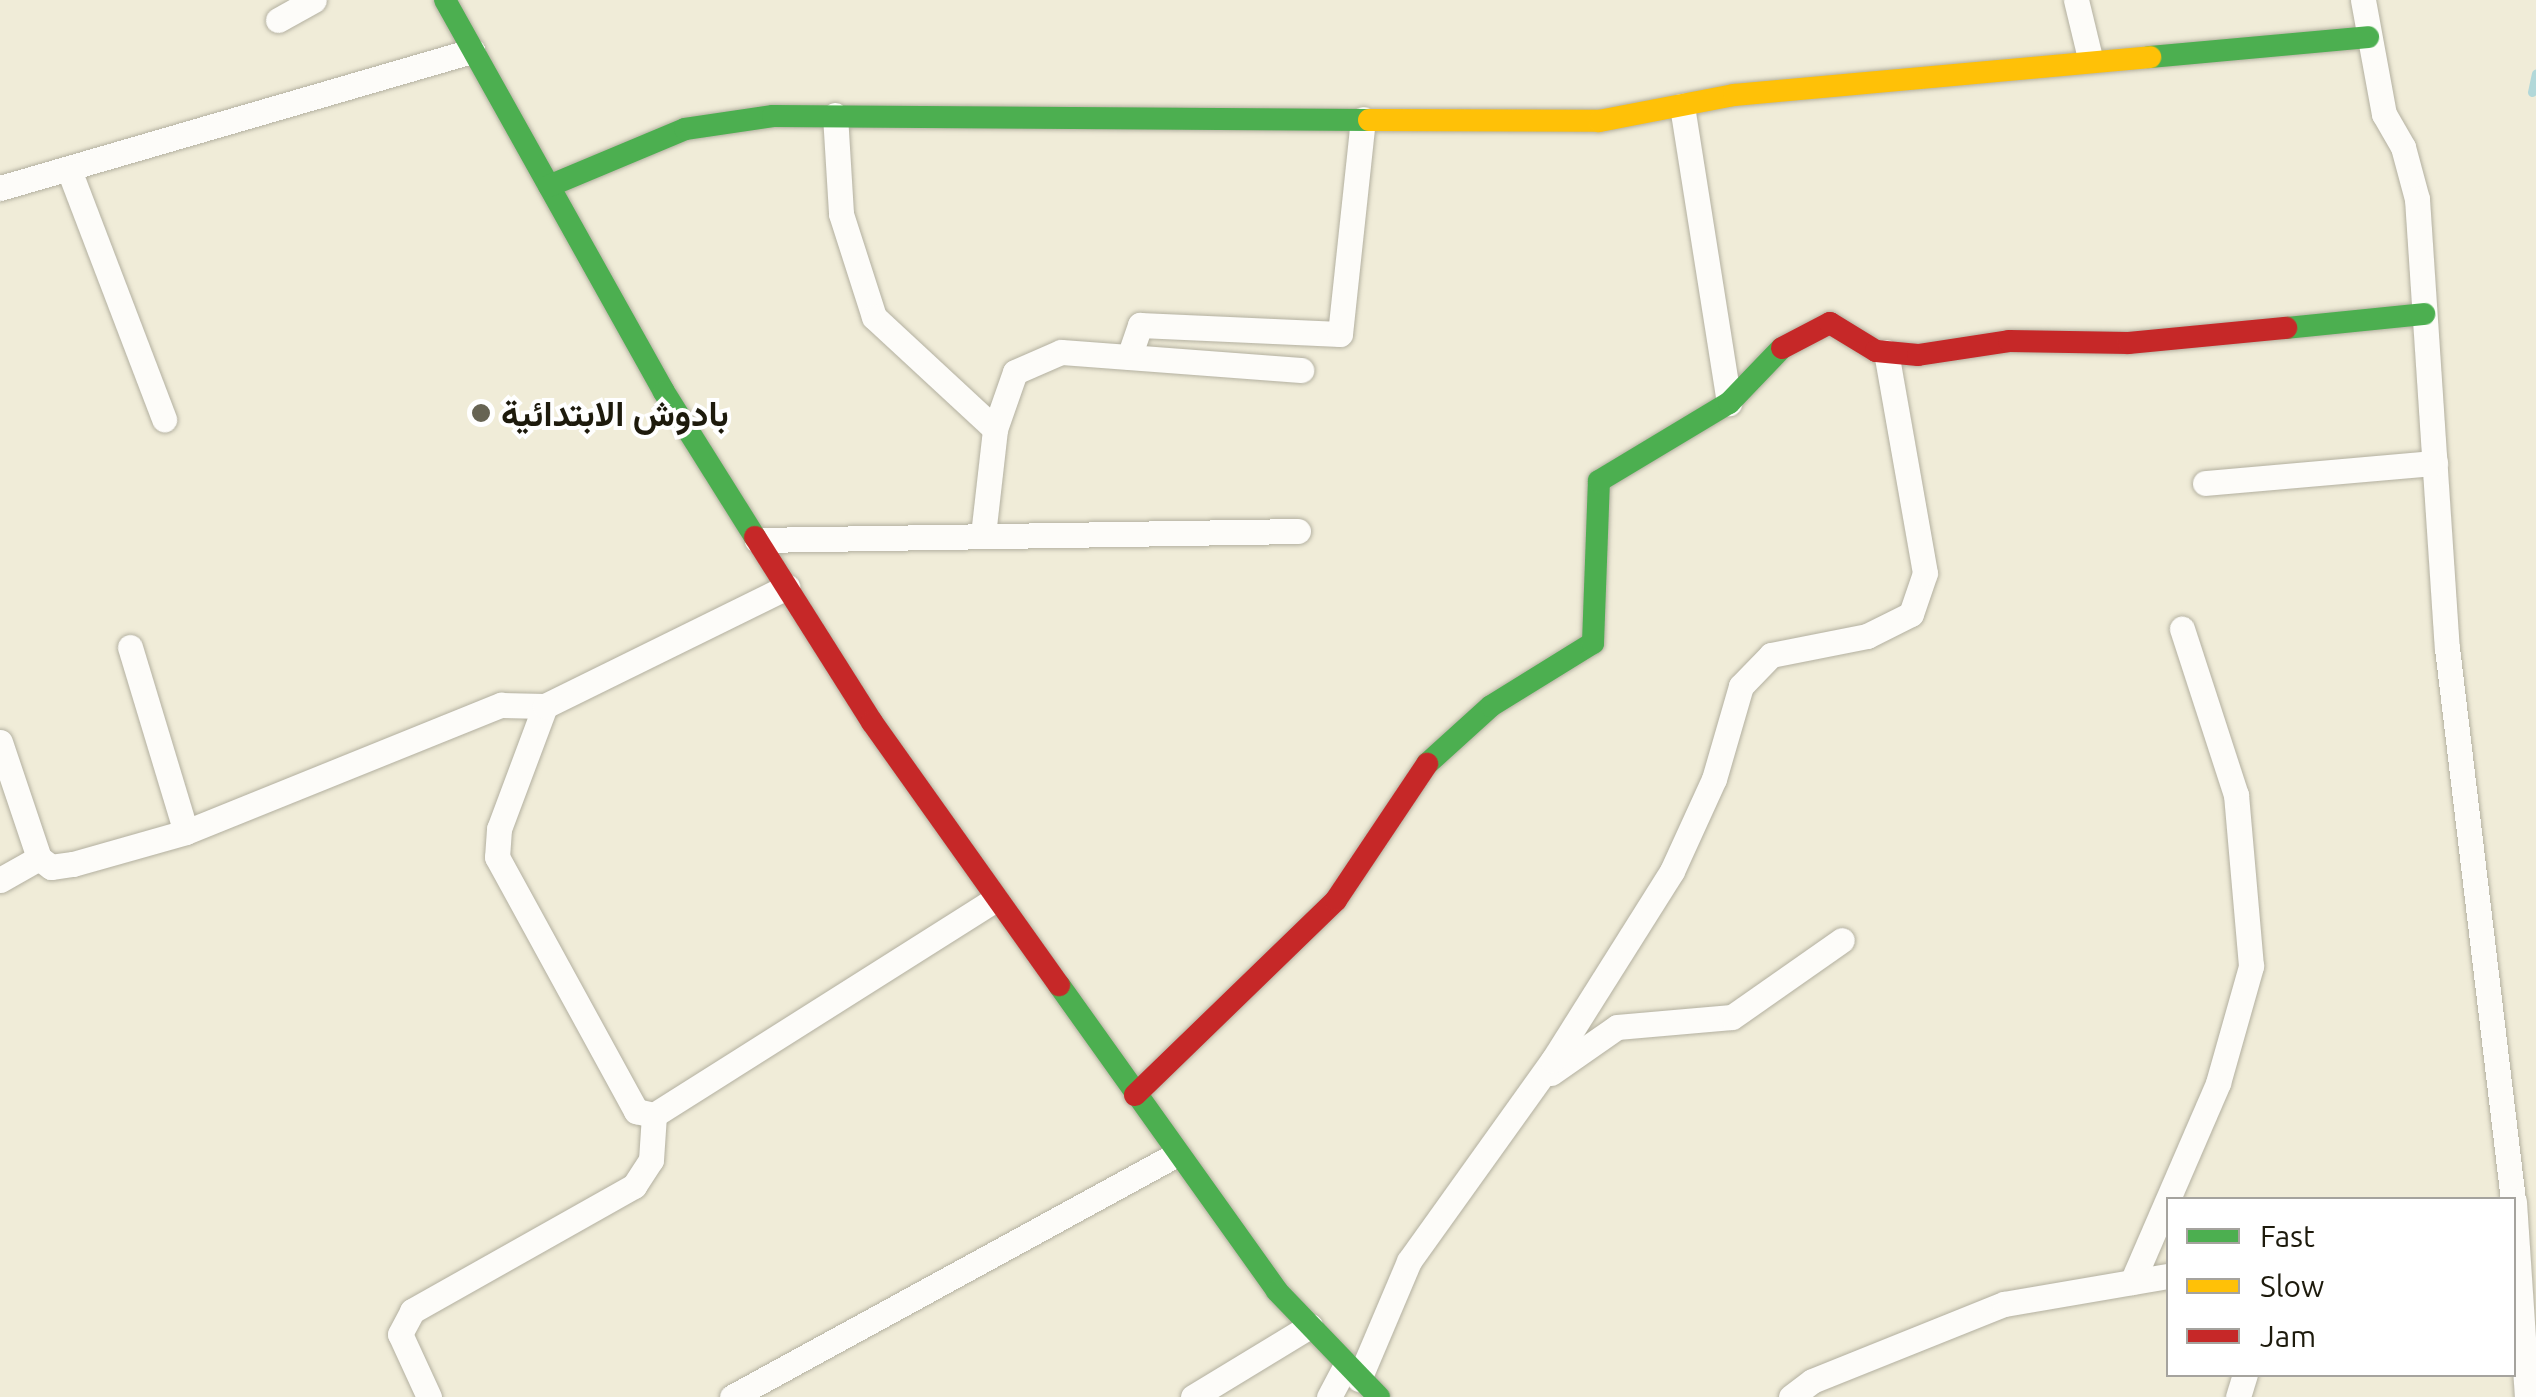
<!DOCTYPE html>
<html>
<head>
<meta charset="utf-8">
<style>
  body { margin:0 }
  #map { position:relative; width:2536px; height:1397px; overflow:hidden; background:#f0ecd8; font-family:Ubuntu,Vazirmatn,sans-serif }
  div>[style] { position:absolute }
  .stream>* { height:9px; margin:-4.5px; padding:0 4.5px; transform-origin:4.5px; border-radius:4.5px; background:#b2d8d9 }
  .roads { filter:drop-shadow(0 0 2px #b3b0a0) drop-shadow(0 0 2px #b3b0a0) }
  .street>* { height:25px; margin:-12.5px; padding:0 12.5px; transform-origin:12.5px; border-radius:12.5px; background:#fdfcf9 }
  .fast>* { height:22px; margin:-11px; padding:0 11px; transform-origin:11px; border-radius:11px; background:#4caf50 }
  .slow>* { height:22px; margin:-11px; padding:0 11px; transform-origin:11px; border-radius:11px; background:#ffc107 }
  .jam>* { height:22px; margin:-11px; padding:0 11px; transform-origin:11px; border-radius:11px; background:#c62828 }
  .dots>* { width:28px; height:28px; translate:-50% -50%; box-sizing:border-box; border:5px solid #fff; border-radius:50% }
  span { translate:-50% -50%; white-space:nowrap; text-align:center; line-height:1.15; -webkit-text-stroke:8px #fff; paint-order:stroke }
  .poi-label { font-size:35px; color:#1d1a0c; font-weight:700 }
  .left { translate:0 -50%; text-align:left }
  .legend { position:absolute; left:2166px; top:1197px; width:350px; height:180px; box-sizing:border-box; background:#fff; border:2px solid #a5a39e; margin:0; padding:12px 18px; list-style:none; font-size:30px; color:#1d1a0c }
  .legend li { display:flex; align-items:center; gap:20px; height:50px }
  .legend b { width:50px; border:2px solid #a5a39e }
</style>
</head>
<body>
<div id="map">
  <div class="stream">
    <i style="left:2532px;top:92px;width:19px;rotate:-78deg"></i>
  </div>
  <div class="roads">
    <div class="street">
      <i style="left:2076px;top:0;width:60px;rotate:76.4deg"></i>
      <i style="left:2363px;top:0;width:116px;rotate:79.6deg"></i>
      <i style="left:2384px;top:114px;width:38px;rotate:60deg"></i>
      <i style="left:2403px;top:147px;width:54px;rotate:74.9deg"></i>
      <i style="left:2417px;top:199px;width:450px;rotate:86.2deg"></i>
      <i style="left:2447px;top:648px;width:556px;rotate:83.18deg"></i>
      <i style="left:278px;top:20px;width:41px;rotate:-29.1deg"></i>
      <i style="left:1682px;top:106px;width:301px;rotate:81deg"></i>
      <i style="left:835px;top:115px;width:99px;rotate:86.5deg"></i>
      <i style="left:841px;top:214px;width:108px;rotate:72.2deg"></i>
      <i style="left:874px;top:317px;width:165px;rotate:42.8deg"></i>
      <i style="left:69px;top:170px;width:267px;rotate:69.1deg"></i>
      <i style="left:0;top:188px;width:492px;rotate:-16.2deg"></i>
      <i style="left:1129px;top:357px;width:34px;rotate:-71deg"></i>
      <i style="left:1140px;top:325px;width:200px;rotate:2.6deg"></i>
      <i style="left:1340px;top:334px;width:216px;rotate:-83.9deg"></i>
      <i style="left:2205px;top:483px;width:231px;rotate:-5deg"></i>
      <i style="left:983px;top:535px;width:107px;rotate:-83.5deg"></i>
      <i style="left:995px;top:429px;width:60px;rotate:-70.7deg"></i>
      <i style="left:1015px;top:372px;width:50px;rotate:-23.5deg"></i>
      <i style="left:1061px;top:352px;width:241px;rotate:4.3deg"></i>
      <i style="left:757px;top:540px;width:541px;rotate:-0.95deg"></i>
      <i style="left:130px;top:647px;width:193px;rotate:73.2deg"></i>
      <i style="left:545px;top:706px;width:131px;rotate:110.5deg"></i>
      <i style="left:499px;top:829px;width:28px;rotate:94deg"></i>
      <i style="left:497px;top:857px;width:290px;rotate:61.3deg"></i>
      <i style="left:636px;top:1111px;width:18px;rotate:13deg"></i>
      <i style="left:654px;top:1115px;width:404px;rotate:-32.3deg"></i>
      <i style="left:0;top:742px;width:122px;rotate:71.4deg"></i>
      <i style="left:39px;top:858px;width:15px;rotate:37deg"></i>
      <i style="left:51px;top:867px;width:22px;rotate:-8deg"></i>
      <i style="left:73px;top:864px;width:117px;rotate:-15.8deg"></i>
      <i style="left:186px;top:832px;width:340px;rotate:-22deg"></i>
      <i style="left:501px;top:705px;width:44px;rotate:1.3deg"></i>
      <i style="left:545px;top:706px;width:270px;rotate:-26.2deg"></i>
      <i style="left:0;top:880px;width:45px;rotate:-29.4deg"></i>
      <i style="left:1551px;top:1073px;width:80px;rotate:-34.9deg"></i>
      <i style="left:1617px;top:1027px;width:115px;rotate:-5deg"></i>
      <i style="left:1732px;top:1017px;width:134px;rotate:-35deg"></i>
      <i style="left:2514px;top:1202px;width:195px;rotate:86.2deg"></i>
      <i style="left:2132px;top:1282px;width:217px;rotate:-66.6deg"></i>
      <i style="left:2218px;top:1083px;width:122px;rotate:-74.2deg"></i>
      <i style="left:2251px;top:966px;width:172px;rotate:-95deg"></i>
      <i style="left:2236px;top:795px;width:175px;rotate:-108deg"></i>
      <i style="left:1359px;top:1379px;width:128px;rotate:-67deg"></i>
      <i style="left:1409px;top:1261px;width:247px;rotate:-54.4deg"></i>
      <i style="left:1553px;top:1060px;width:223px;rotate:-57.8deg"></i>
      <i style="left:1672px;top:871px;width:101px;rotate:-65.5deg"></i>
      <i style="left:1714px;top:779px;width:97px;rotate:-73.8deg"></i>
      <i style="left:1741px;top:686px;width:43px;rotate:-45.9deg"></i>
      <i style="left:1771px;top:655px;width:98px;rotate:-11.2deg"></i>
      <i style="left:1867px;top:636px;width:49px;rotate:-26.6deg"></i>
      <i style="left:1911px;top:614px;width:43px;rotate:-71.1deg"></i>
      <i style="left:1925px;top:573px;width:224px;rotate:-100deg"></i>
      <i style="left:429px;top:1397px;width:69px;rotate:-114.7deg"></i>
      <i style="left:400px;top:1334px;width:26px;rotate:-62deg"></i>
      <i style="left:412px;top:1311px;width:255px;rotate:-29.4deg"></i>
      <i style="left:634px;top:1186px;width:31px;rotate:-57deg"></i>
      <i style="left:651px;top:1160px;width:45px;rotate:-86.2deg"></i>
      <i style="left:732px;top:1397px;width:507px;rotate:-28.64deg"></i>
      <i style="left:1193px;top:1397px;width:137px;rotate:-31.3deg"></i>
      <i style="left:1329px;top:1397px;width:36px;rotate:-62deg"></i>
      <i style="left:1791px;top:1397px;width:26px;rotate:-37deg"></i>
      <i style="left:1812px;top:1381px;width:207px;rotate:-21.9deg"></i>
      <i style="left:2004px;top:1304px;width:166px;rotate:-9.7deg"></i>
      <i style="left:2238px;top:1397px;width:24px;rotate:-73deg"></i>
    </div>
    <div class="fast">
      <i style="left:445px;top:0;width:449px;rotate:60.8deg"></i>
      <i style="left:664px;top:392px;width:171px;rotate:57.9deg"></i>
      <i style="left:2150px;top:57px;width:219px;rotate:-5.2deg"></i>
      <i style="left:549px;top:186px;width:147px;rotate:-22.7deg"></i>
      <i style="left:685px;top:129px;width:89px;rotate:-8.4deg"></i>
      <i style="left:773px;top:116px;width:596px;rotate:0.38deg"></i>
      <i style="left:2286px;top:328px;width:139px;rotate:-5.8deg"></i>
      <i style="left:1427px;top:764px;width:86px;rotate:-42.2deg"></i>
      <i style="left:1491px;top:706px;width:120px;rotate:-31.7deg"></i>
      <i style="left:1593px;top:643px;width:162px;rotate:-87.9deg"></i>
      <i style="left:1599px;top:481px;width:152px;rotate:-31deg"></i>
      <i style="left:1729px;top:403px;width:76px;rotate:-46.1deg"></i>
      <i style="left:1059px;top:985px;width:376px;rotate:54.5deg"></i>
      <i style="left:1277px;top:1291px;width:147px;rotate:46.1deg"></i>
    </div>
    <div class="slow">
      <i style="left:1369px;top:120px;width:230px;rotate:0.2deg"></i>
      <i style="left:1599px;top:121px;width:137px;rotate:-10.9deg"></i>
      <i style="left:1734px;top:95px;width:418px;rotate:-5.2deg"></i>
    </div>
    <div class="jam">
      <i style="left:1782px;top:348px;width:54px;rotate:-27.5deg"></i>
      <i style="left:1830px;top:323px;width:54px;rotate:31.3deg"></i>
      <i style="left:1876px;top:351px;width:42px;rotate:5.4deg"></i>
      <i style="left:1918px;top:355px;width:92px;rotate:-8.7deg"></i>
      <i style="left:2009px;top:341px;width:120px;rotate:1deg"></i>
      <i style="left:2129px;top:343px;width:158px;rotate:-5.5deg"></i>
      <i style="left:755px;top:537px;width:219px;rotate:57.7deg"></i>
      <i style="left:872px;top:722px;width:323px;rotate:54.6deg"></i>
      <i style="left:1135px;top:1095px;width:280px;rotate:-44.1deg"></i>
      <i style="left:1336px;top:900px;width:164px;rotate:-56.2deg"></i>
    </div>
  </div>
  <div class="dots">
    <i style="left:481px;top:413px;background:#676453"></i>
  </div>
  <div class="poi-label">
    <span class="left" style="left:501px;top:413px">بادوش الابتدائية</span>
  </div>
  <ul class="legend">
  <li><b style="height:12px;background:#4caf50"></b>Fast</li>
  <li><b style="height:12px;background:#ffc107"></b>Slow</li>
  <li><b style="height:12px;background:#c62828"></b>Jam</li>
  </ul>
</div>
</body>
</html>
